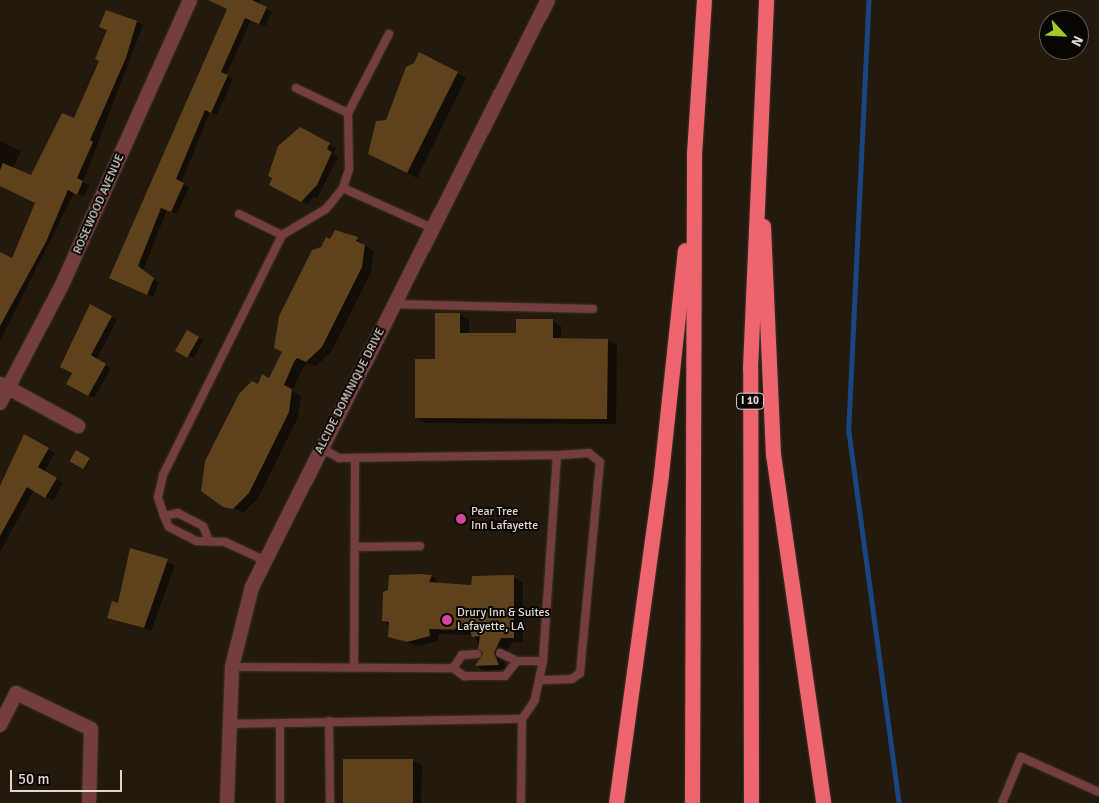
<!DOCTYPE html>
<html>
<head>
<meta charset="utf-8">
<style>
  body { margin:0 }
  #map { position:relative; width:1099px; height:803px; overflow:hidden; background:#23190d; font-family:Signika,sans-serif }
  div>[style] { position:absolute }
  .shadow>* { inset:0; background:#0007; transform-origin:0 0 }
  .stream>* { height:4.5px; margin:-2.25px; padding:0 2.25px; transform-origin:2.25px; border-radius:2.25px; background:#1b4580 }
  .building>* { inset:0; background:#5e421b; transform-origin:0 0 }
  .roads { filter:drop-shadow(0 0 1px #3d3428) drop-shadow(0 0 1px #3d3428) }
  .service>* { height:8px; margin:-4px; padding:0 4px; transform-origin:4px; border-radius:4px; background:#743d3f }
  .minor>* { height:14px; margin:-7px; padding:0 7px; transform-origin:7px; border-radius:7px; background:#743d3f }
  .motorway>* { height:15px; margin:-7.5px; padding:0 7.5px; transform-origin:7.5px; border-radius:7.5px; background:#ef656f }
  .dots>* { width:14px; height:14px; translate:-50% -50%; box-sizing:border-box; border:2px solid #090502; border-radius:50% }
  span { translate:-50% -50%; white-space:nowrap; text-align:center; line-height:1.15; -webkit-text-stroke:4px #090502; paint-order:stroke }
  .shield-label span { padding:1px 4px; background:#090502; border:1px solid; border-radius:4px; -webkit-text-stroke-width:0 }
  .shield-label { font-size:11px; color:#dfd8d0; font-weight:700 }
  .street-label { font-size:12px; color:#dfd8d0 }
  .poi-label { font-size:12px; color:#dfd8d0 }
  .left { translate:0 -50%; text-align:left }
  .north { position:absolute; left:1039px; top:10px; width:50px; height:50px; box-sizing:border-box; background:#090502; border:1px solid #5f5954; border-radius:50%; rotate:115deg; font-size:14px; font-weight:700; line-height:20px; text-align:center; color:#dfd8d0 }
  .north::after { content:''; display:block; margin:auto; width:18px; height:22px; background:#a0c92b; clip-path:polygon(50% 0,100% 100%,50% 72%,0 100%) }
  .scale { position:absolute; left:10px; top:770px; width:112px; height:22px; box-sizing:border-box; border:2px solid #dfd8d0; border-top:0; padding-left:6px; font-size:15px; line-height:18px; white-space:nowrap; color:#dfd8d0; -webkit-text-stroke:4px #090502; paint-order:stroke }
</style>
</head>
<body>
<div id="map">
  <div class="shadow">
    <i style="clip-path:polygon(231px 0,260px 0,258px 4px,272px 12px,265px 26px,251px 20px,226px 75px,233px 79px,217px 115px,210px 112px,181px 183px,189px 187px,177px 214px,167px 210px,143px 270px,159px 283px,153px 297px,110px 277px)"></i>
    <i style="clip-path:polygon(107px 11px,143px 25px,83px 182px,89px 185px,84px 197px,74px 193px,0 341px,0 253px,13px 259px,37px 203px,0 186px,0 141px,21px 151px,13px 169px,31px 177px,74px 120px,101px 61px,108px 30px)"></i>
    <i style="clip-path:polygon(457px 73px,466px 78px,417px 178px,378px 159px,387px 121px)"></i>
    <i style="clip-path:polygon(300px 129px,336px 148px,333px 154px,338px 157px,317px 198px,313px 196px,308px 205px,270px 185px,279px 147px)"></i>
    <i style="clip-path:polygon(345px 232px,374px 251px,371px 272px,331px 352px,316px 366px,307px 362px,303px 368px,292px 391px,301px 396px,298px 417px,258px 498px,243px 513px,203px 491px,258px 385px,270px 380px,284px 352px,322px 248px)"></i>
    <i style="clip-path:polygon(91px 306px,117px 320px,96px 360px,111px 368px,94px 398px,68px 383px)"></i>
    <i style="clip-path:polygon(436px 314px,460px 314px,469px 320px,469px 334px,517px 334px,552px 321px,561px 326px,561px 340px,607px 340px,617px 345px,616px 424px,425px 423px,416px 418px,436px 360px)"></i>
    <i style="left:187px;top:332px;width:18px;height:20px;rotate:27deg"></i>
    <i style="clip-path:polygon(25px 436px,55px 453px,44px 472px,63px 483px,53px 501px,34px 490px,0 552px,0 489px)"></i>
    <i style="left:76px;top:452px;width:16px;height:10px;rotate:30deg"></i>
    <i style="clip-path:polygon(131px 550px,175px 565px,151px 631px,108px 617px,119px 605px)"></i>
    <i style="clip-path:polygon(432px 576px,440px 584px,472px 586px,513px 577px,523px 582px,523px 642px,511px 643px,503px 659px,507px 669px,485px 671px,477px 666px,484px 653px,473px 635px,438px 634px,438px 641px,418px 646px,390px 636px,390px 625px,383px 621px)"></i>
    <i style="clip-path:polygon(412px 760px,422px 765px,421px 803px,344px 803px)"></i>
  </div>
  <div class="stream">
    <i style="left:869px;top:0;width:432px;rotate:92.7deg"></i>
    <i style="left:849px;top:432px;width:374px;rotate:82.3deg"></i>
  </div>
  <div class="building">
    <i style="clip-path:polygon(208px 0,252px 0,267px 7px,259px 24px,245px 18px,221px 72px,228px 75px,211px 113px,205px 110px,176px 179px,184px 183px,171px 212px,161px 208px,138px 266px,154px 278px,147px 295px,109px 278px,227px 9px)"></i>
    <i style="clip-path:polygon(106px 10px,137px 21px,126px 58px,90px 140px,93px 142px,77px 178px,83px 181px,77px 195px,68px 190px,46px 242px,0 326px,0 252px,12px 258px,35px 203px,0 186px,0 170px,3px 163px,31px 175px,62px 113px,74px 118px,99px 61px,95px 59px,107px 30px,99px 27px)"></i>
    <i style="clip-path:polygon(419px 52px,458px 72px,407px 173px,368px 154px,376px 121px,386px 120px,406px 67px,414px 63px)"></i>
    <i style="clip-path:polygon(300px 127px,330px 143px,327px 149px,332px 152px,317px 185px,301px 202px,269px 185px,272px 178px,268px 176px,278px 146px)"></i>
    <i style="clip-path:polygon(335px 230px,358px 237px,356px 241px,365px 245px,362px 267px,322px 347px,306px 362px,297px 358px,294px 362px,284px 385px,292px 389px,289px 412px,249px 493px,233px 509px,223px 507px,201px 491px,205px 461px,239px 394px,252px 381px,258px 384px,262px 374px,269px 378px,282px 352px,274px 348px,279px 316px,312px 250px,321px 247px,326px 237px,330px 239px)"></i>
    <i style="clip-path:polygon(90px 304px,112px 316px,91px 355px,106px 364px,88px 396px,66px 384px,72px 373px,60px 367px)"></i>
    <i style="clip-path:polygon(435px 313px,460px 313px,460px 333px,516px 333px,516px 319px,553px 319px,553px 338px,608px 339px,607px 419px,415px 418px,415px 359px,435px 359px)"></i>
    <i style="left:187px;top:330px;width:14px;height:24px;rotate:30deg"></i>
    <i style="clip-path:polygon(24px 434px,49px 448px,38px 467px,57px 478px,45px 498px,27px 487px,0 536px,0 486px)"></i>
    <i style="left:76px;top:450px;width:16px;height:13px;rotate:30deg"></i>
    <i style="clip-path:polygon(130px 548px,168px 559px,144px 628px,107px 618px,112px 601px,118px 603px)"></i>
    <i style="clip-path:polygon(419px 574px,432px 575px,429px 582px,471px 585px,472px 576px,514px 575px,514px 638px,501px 638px,494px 653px,499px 665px,475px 666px,483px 653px,478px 649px,480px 636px,472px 637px,470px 630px,429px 629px,430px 636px,407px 642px,388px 637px,389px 622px,382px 621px,383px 592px,388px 590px,389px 575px)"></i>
    <i style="left:343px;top:759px;width:70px;height:44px"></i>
  </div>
  <div class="roads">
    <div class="service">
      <i style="left:296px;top:88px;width:58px;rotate:25.7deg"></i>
      <i style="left:343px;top:188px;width:98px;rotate:24.2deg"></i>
      <i style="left:239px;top:214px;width:48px;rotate:26deg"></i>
      <i style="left:394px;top:304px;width:199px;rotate:1.4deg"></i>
      <i style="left:321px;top:448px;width:21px;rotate:29deg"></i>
      <i style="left:339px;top:458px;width:218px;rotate:-0.8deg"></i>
      <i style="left:557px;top:455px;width:206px;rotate:93.9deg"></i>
      <i style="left:164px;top:516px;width:20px;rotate:-108deg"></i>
      <i style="left:158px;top:497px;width:23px;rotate:-77deg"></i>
      <i style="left:163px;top:475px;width:268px;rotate:-63.6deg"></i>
      <i style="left:282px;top:235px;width:51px;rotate:-30.6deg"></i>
      <i style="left:326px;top:209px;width:27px;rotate:-51deg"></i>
      <i style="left:343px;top:188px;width:20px;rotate:-72deg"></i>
      <i style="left:349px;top:169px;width:56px;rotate:-91deg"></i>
      <i style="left:348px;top:113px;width:89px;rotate:-62.6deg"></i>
      <i style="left:208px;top:538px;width:13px;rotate:-113deg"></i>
      <i style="left:203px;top:526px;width:28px;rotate:-153deg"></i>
      <i style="left:178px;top:513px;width:14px;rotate:168deg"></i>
      <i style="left:164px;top:516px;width:12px;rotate:66deg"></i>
      <i style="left:169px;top:527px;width:31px;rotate:27deg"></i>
      <i style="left:197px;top:541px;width:28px;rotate:2deg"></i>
      <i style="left:225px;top:542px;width:43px;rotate:24.8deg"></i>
      <i style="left:355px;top:547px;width:65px;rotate:-0.9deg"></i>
      <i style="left:500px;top:653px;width:19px;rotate:25deg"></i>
      <i style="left:354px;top:666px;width:208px;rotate:-89.7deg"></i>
      <i style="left:232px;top:667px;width:221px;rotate:0.3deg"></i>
      <i style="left:453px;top:668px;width:14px;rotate:36deg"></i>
      <i style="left:464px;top:676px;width:41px"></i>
      <i style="left:505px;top:676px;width:19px;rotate:-51deg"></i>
      <i style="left:517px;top:661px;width:26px"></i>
      <i style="left:543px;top:661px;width:40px;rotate:102deg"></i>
      <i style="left:535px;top:700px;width:23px;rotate:124deg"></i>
      <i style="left:522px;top:719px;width:84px;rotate:90.7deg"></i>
      <i style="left:453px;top:668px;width:16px;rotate:-55deg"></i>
      <i style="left:462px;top:655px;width:15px;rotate:-4deg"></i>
      <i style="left:542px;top:680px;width:30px;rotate:-2deg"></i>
      <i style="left:572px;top:679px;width:10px;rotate:-37deg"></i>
      <i style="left:580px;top:673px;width:212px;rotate:-84.6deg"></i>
      <i style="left:600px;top:462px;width:14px;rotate:-141deg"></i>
      <i style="left:589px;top:453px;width:32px;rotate:176deg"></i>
      <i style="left:329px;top:721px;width:82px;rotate:89.3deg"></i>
      <i style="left:228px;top:724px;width:294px;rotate:-1deg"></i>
      <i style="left:280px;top:724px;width:79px;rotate:90deg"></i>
      <i style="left:1002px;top:803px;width:50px;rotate:-67.6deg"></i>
      <i style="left:1021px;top:757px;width:85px;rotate:24.2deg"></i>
    </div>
    <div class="minor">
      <i style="left:1px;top:384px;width:88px;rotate:28.6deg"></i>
      <i style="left:0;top:403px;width:133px;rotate:-62.3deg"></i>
      <i style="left:62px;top:285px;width:312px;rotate:-65.8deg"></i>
      <i style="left:0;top:725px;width:36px;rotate:-63deg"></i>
      <i style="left:16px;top:693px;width:83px;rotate:25.6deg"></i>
      <i style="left:91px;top:729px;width:74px;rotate:91.5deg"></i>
      <i style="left:227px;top:803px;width:136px;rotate:-87.9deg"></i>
      <i style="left:232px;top:667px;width:82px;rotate:-76deg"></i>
      <i style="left:252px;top:587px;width:657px;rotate:-63.24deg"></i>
    </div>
    <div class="motorway">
      <i style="left:763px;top:226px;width:228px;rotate:87.5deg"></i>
      <i style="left:773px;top:454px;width:353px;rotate:81.8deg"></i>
      <i style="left:616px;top:803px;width:332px;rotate:-82.2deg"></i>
      <i style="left:661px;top:474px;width:225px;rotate:-83.9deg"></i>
      <i style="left:692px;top:803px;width:649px;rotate:-89.82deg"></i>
      <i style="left:694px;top:154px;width:154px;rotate:-86.3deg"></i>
      <i style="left:751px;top:803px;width:435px;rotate:-90.1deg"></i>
      <i style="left:750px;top:368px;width:368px;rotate:-87.5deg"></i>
    </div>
  </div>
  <div class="dots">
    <i style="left:461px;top:519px;background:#d1479c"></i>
    <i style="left:447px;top:620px;background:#d1479c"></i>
  </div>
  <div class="shield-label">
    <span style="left:750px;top:401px">I 10</span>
  </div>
  <div class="street-label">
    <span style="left:99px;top:204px;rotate:-66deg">ROSEWOOD AVENUE</span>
    <span style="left:350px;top:391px;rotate:-63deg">ALCIDE DOMINIQUE DRIVE</span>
  </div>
  <div class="poi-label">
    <span class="left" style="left:471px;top:519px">Pear Tree<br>Inn Lafayette</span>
    <span class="left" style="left:457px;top:620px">Drury Inn &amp; Suites<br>Lafayette, LA</span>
  </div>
  <div class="north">N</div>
  <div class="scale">50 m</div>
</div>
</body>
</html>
